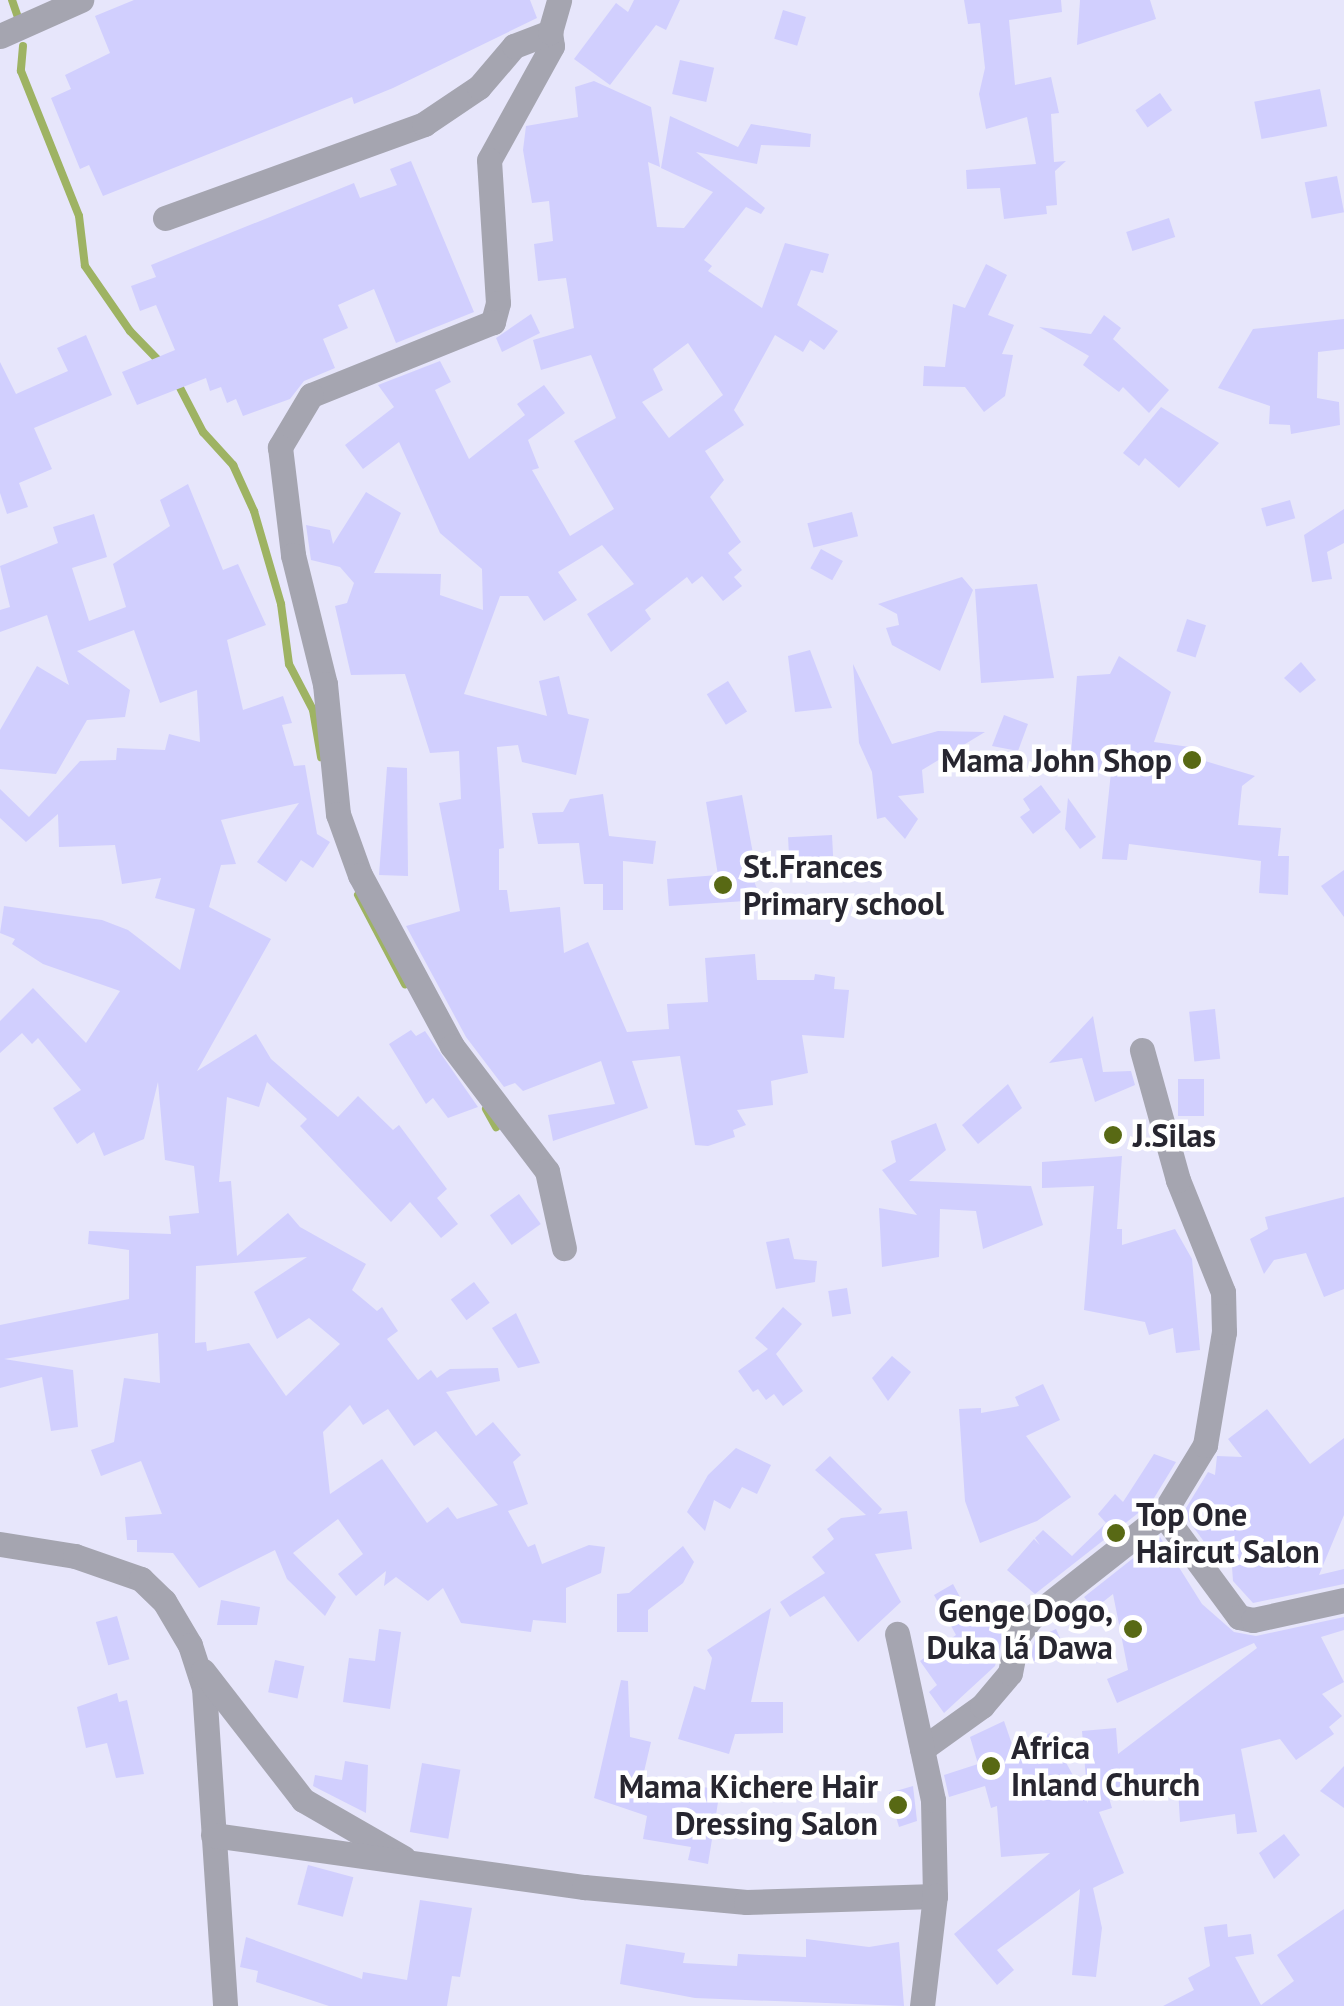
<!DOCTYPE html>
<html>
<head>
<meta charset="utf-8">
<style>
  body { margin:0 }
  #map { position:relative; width:1344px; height:2006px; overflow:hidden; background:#e7e6fb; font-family:"PT Sans",sans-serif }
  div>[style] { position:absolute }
  .stream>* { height:8px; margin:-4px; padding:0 4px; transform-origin:4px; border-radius:4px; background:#9eb363 }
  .building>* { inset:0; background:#d1cffe; transform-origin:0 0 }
  .minor>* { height:25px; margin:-12.5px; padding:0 12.5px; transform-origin:12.5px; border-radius:12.5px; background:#a5a5b0 }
  .dots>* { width:28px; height:28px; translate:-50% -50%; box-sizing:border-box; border:5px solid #fff; border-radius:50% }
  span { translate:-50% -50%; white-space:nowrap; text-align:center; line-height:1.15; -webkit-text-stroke:9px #fff; paint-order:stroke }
  .poi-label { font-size:32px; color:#272630; font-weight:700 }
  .right { translate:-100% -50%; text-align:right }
  .left { translate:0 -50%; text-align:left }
</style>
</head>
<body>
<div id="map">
  <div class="stream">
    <i style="left:12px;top:0;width:18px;rotate:71deg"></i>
    <i style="left:23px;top:46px;width:25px;rotate:95deg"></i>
    <i style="left:21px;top:71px;width:156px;rotate:68.2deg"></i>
    <i style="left:79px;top:216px;width:50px;rotate:83.2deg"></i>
    <i style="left:85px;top:266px;width:79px;rotate:55.3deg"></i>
    <i style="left:130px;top:331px;width:43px;rotate:45.9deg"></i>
    <i style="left:176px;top:380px;width:59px;rotate:62.6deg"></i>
    <i style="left:203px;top:432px;width:45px;rotate:47.7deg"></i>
    <i style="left:233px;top:465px;width:51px;rotate:65.5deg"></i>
    <i style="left:254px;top:511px;width:97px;rotate:73.8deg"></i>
    <i style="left:281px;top:604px;width:61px;rotate:82.4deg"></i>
    <i style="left:289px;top:664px;width:52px;rotate:62.4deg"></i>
    <i style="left:313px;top:710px;width:48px;rotate:80.3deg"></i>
    <i style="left:358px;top:895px;width:101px;rotate:62.2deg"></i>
    <i style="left:486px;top:1109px;width:21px;rotate:61deg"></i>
  </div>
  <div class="building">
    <i style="clip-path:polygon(134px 0,530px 0,537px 18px,393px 88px,354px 104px,352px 97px,103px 196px,89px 165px,80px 169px,51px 98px,71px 89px,65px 75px,110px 53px,95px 16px)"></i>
    <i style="clip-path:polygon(634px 0,680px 0,666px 30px,656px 25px,610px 85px,574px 59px,616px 3px,628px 12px)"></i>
    <i style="clip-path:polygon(964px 0,1061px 0,1062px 12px,1009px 20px,1015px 85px,1051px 77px,1059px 113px,1051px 114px,1054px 162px,1066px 161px,1055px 171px,1057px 205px,1046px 206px,1047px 214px,1004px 219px,1000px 188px,967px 189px,966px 170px,1036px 164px,1027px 117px,986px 129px,979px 94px,985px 68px,980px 23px,968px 24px)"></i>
    <i style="clip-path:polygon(1080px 0,1150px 0,1156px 19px,1077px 45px)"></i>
    <i style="left:783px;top:10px;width:24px;height:30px;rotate:17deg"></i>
    <i style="left:680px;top:60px;width:35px;height:35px;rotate:13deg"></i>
    <i style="clip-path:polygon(evenodd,594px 81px,651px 107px,660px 167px,648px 162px,657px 227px,684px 228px,713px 192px,661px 168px,670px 116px,738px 147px,751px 124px,811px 134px,810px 147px,761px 145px,757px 164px,696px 152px,765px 208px,761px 214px,746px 207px,704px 260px,712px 266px,708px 271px,762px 308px,785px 243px,829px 254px,823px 273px,811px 270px,797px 305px,838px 331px,824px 350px,810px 340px,803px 352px,775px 335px,734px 410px,744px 425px,705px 451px,724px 480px,710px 497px,741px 542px,728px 553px,742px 570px,734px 577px,742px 586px,723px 601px,702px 576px,692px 584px,687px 577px,645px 610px,651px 619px,611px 652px,587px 614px,634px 584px,602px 545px,558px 572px,577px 600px,544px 621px,528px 596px,500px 596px,464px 694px,547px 716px,539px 681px,559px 676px,568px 714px,589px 719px,576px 775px,522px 762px,518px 745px,497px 747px,504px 848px,499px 849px,499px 890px,507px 890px,510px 912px,560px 907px,564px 953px,588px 942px,627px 1032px,669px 1029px,667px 1004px,708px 1002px,705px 958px,755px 954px,757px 980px,814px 980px,815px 974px,835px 977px,834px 989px,849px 990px,844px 1038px,802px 1035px,808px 1073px,771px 1081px,773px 1105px,737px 1110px,746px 1125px,733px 1130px,735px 1137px,708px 1146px,695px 1145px,680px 1056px,632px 1061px,648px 1108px,553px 1141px,548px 1115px,615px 1104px,601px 1061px,523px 1091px,515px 1083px,504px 1087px,466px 1037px,406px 926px,460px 911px,439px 803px,461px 799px,459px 751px,430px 753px,405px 674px,351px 675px,335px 606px,347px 603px,354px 583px,340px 567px,311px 560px,306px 525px,330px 530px,333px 544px,366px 492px,401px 513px,374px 573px,441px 574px,440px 595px,483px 610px,482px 569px,440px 533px,399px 442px,363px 469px,345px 445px,394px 407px,378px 385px,440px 361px,451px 382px,435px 390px,469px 459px,525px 415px,517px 404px,544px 385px,565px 413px,528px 440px,539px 468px,532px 470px,570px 536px,614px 509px,574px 441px,616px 418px,591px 355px,541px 370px,533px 340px,574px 328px,566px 278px,538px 281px,534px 244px,553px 241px,549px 201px,532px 203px,523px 150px,526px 126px,578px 117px,575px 87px,594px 81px,688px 343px,723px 395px,669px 438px,642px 402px,663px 390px,653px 369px,688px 343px)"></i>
    <i style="left:1320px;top:89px;width:38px;height:67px;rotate:79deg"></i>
    <i style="left:1160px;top:93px;width:21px;height:30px;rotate:55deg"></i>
    <i style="clip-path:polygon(411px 161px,474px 312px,396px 343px,374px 289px,338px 305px,348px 328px,323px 339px,335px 368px,304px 381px,290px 399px,243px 416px,236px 399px,227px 403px,221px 387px,210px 391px,206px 378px,137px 405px,122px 372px,175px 350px,156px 305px,140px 311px,131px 286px,156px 277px,151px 265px,354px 183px,360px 198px,397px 185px,390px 169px)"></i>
    <i style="left:1337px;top:176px;width:37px;height:33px;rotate:79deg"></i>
    <i style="left:1169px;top:218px;width:20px;height:45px;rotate:72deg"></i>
    <i style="clip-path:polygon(986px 264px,1007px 275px,988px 315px,1014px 325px,1002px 354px,1013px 355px,1005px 396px,984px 412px,965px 387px,923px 386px,924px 366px,945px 367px,953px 304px,965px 308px)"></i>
    <i style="clip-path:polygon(531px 314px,540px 333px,502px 352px,496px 338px)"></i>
    <i style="clip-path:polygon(1104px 315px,1121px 328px,1113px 339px,1169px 390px,1149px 413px,1123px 387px,1119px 392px,1083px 365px,1089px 356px,1039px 327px,1091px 334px)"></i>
    <i style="clip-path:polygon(1344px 319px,1344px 349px,1318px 352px,1317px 398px,1339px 402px,1340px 425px,1291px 434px,1290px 425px,1269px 424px,1270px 406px,1218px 388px,1253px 329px)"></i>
    <i style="clip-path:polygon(86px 335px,112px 395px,34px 428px,52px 469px,19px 483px,28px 507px,7px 514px,0 493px,0 362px,16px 394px,68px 371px,57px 348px)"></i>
    <i style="clip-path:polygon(1161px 407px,1219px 443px,1179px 488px,1145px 458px,1139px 466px,1123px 453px)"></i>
    <i style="clip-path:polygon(evenodd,188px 484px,223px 570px,238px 564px,266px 625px,227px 640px,243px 710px,283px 696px,292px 723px,282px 725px,294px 766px,305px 765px,317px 834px,330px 842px,313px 868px,301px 860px,286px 882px,257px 862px,299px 803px,221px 820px,236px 864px,221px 865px,209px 907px,271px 939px,197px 1071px,256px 1034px,271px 1059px,338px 1117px,358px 1096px,393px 1130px,399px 1125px,447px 1189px,437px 1198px,458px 1224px,441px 1238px,410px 1202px,391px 1222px,300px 1126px,307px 1119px,267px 1082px,259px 1107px,227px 1097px,219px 1182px,231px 1181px,237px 1256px,288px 1213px,300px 1227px,366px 1264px,352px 1290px,377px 1311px,382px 1307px,398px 1331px,387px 1339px,418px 1380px,431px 1370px,437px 1378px,450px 1369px,498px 1368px,500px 1381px,446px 1392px,476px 1436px,493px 1422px,521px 1455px,513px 1462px,528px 1504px,508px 1511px,528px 1547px,535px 1544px,542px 1564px,589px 1545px,605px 1547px,601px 1573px,566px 1588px,566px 1623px,533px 1620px,531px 1632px,461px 1623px,443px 1588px,428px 1601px,396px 1577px,384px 1586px,386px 1571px,356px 1596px,338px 1574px,363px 1554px,338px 1519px,293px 1553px,336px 1597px,325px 1616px,287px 1579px,275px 1550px,199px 1588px,173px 1553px,137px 1552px,137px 1540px,127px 1540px,125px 1517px,162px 1514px,141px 1461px,101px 1476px,91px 1450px,114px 1442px,124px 1378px,160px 1383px,158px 1333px,4px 1359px,73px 1370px,78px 1427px,51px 1431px,42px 1377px,0 1388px,0 1325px,129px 1299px,129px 1250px,88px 1244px,89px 1231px,171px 1234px,169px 1216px,199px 1213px,194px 1166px,165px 1160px,158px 1082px,144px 1139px,104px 1156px,94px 1132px,77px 1144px,53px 1108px,81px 1090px,38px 1038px,32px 1044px,22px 1033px,0 1053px,0 1021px,33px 988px,86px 1043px,120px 991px,43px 964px,12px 944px,15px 939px,0 933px,4px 906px,102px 920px,128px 930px,180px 970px,195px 909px,155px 898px,161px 878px,122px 884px,115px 845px,59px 847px,58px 814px,26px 842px,0 818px,0 789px,29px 817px,80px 761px,116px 760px,117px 748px,165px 750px,169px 734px,200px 742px,197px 690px,160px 703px,134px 630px,77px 651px,130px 690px,125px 717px,87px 720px,56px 774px,0 769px,0 730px,37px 666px,69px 685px,47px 615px,0 632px,0 610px,10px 607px,0 566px,58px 543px,53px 527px,94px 514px,107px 557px,72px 568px,89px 621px,126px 607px,113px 564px,170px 526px,160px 500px,188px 484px,307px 1257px,254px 1292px,277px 1339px,309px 1318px,340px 1344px,286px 1396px,249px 1343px,207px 1351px,206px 1342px,195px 1343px,196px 1266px,307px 1257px,188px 484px,350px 1405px,363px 1425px,388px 1409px,414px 1446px,436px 1431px,498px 1505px,457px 1519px,448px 1507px,427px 1523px,382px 1459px,330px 1494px,323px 1432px,350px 1405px)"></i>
    <i style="left:1290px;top:500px;width:19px;height:30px;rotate:74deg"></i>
    <i style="clip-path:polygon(1344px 509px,1344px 543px,1327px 552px,1332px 579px,1312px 582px,1304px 535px)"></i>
    <i style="left:852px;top:512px;width:25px;height:46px;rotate:76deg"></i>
    <i style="left:821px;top:549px;width:25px;height:22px;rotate:29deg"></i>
    <i style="clip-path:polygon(962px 577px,973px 590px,940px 671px,892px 645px,886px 628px,899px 625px,897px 614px,878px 604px)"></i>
    <i style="clip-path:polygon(1037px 584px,1054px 678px,981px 683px,975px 589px)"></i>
    <i style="left:1187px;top:619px;width:20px;height:34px;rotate:18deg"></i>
    <i style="clip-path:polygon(810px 650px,832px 708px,795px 712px,788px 656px)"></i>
    <i style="clip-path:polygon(1119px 656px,1171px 692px,1154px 742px,1197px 748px,1195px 758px,1255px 776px,1242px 786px,1238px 825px,1281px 828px,1278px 856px,1289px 856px,1288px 895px,1259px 893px,1261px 861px,1129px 844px,1127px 860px,1102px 859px,1111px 772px,1095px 770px,1096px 755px,1071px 754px,1077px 676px,1110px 674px)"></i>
    <i style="clip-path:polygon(1301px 662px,1316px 680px,1300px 693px,1284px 678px)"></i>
    <i style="clip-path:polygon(853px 664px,892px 744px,938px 731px,985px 732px,922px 770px,924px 793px,898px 796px,918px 819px,905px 839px,885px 817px,877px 819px,872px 772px,859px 743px)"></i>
    <i style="left:728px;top:681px;width:36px;height:25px;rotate:58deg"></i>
    <i style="clip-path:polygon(1004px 715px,1028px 724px,1018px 751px,992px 746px)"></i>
    <i style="clip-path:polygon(387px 767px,407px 768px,408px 876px,379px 875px)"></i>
    <i style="clip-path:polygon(1041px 785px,1061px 812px,1033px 834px,1020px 817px,1030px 810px,1023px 799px)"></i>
    <i style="clip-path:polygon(603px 794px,609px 836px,656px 841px,653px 864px,623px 861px,623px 910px,603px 910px,603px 884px,584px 884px,579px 843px,538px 844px,532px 813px,563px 812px,570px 799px)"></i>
    <i style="clip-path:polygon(742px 795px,754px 859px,746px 859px,761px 900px,669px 906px,667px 879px,718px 875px,706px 802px)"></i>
    <i style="clip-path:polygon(1068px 798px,1096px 837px,1080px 849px,1065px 829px)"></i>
    <i style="left:832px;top:835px;width:21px;height:44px;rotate:87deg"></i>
    <i style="clip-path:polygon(1344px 870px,1344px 917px,1321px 886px)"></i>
    <i style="left:1215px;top:1009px;width:50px;height:26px;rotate:84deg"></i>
    <i style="clip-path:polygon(1093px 1016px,1103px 1072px,1131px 1071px,1135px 1085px,1095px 1102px,1082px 1058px,1049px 1063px)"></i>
    <i style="clip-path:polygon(411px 1030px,416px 1036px,425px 1031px,478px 1107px,448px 1118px,433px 1098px,426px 1104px,389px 1044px)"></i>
    <i style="left:1178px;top:1079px;width:26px;height:37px"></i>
    <i style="clip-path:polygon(1008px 1084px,1022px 1108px,978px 1144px,962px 1125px)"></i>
    <i style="clip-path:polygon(936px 1123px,946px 1150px,909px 1181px,1031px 1186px,1043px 1225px,983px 1249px,976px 1211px,940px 1209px,939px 1257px,882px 1267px,879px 1208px,917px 1215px,882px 1170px,896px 1162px,891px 1141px)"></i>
    <i style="clip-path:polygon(1122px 1156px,1117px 1229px,1122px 1229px,1122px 1245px,1175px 1229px,1192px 1259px,1200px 1350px,1176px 1353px,1173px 1328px,1149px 1335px,1145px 1322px,1084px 1310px,1094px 1186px,1042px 1188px,1042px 1162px)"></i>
    <i style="left:519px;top:1194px;width:37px;height:36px;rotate:54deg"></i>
    <i style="clip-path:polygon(1344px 1197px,1344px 1289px,1324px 1297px,1306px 1253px,1274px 1260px,1264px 1274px,1250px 1239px,1268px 1229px,1265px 1217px)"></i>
    <i style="clip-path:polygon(789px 1238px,794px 1259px,817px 1261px,815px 1282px,776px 1289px,766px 1242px)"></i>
    <i style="left:474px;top:1282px;width:26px;height:29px;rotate:53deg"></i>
    <i style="left:847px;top:1288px;width:26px;height:19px;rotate:81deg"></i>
    <i style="clip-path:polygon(783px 1307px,802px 1324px,776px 1354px,803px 1391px,783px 1406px,774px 1394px,766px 1400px,758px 1389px,753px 1392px,738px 1371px,768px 1349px,755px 1338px)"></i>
    <i style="clip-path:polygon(516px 1313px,540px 1363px,518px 1368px,492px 1328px)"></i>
    <i style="clip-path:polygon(892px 1356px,911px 1372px,888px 1401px,872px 1378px)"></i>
    <i style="clip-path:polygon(1043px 1384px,1060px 1420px,1026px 1436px,1071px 1497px,1037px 1521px,980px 1543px,965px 1501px,959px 1409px,981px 1408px,981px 1413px,1019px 1406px,1015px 1397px)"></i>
    <i style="clip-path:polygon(1267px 1409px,1310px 1464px,1344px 1438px,1344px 1515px,1319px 1575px,1344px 1569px,1344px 1584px,1253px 1603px,1233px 1581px,1230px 1539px,1205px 1543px,1183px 1513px,1208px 1472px,1215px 1475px,1217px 1456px,1242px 1457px,1228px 1439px)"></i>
    <i style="clip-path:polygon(736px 1448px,771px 1465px,757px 1494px,742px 1487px,730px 1509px,714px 1500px,705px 1531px,687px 1512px,708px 1475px)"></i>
    <i style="clip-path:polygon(1154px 1454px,1176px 1462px,1151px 1503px,1035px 1594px,1007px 1570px,1034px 1539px,1040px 1545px,1035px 1538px,1043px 1530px,1072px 1556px,1106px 1523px,1098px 1514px,1115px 1494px,1123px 1502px)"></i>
    <i style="clip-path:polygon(830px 1456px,882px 1509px,878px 1514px,907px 1511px,912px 1549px,875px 1554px,901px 1602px,858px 1642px,824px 1596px,790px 1617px,780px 1602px,825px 1573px,812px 1557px,834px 1539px,827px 1529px,841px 1518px,866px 1515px,815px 1470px)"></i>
    <i style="clip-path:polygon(1160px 1537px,1202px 1604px,1234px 1632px,1256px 1636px,1344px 1617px,1344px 1630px,1321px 1637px,1344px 1682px,1322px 1694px,1342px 1716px,1329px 1727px,1334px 1734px,1296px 1760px,1280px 1739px,1241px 1749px,1257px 1832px,1237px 1834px,1235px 1814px,1180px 1822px,1178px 1788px,1109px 1798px,1112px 1808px,1099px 1812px,1124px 1873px,1093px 1888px,1102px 1928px,1096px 1977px,1072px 1975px,1080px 1889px,997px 1950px,1014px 1970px,997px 1985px,954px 1934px,1050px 1853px,1001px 1857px,997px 1806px,991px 1808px,985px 1786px,949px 1797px,944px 1775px,978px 1764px,970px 1737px,1004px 1721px,1015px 1753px,1050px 1733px,1088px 1803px,1082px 1731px,1116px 1728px,1118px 1754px,1257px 1648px,1254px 1643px,1117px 1703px,1107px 1679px,1128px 1670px,1113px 1594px,1094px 1609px,1084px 1597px)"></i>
    <i style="clip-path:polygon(683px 1546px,694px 1562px,683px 1583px,648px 1610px,648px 1632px,617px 1632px,617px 1594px,629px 1593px)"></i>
    <i style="clip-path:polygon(953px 1584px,976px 1627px,1006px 1625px,995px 1666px,944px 1713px,929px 1692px,937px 1685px,920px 1661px,956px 1635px,934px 1595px)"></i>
    <i style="clip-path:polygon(221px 1600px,260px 1607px,257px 1625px,217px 1625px)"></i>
    <i style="clip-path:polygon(771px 1608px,751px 1702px,783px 1702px,783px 1733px,735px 1734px,729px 1754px,678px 1739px,694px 1686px,705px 1690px,712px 1658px,707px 1650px)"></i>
    <i style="left:117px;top:1616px;width:45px;height:22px;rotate:74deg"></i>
    <i style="clip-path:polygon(379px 1629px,401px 1632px,390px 1709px,343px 1702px,349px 1658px,375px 1661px)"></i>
    <i style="clip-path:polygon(1056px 1629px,1064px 1647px,1028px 1664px,1035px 1639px)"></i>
    <i style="left:275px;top:1660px;width:30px;height:33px;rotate:12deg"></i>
    <i style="clip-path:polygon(621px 1680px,628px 1681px,630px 1737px,651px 1742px,643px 1776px,720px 1790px,708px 1864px,688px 1860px,691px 1847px,643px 1839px,647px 1816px,594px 1798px)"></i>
    <i style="clip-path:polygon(117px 1693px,119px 1702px,127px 1700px,144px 1774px,116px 1778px,107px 1743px,86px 1748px,77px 1707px)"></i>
    <i style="clip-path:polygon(345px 1761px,368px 1765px,366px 1813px,313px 1786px,315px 1775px,342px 1780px)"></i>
    <i style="left:422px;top:1763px;width:39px;height:70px;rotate:10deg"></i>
    <i style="clip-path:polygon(1344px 1766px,1344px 1808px,1320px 1791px)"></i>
    <i style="clip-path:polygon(913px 1786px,917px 1821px,899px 1827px,889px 1793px)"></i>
    <i style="clip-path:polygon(1284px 1834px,1300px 1855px,1274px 1879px,1259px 1853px)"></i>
    <i style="left:308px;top:1865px;width:47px;height:41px;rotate:15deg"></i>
    <i style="clip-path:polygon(420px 1900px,472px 1908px,460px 1977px,452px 1976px,447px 2006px,329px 2006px,256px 1982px,258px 1971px,240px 1967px,246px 1937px,362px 1979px,363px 1972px,407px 1980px)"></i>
    <i style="clip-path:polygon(1344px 1909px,1344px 2006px,1163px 2006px,1194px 1990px,1188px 1978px,1210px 1966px,1204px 1927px,1227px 1924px,1228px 1937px,1251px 1934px,1254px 1954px,1235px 1957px,1261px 2005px,1294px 1981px,1277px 1955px)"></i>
    <i style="clip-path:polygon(806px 1939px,869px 1947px,899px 1942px,904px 2006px,695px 1998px,620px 1984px,626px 1944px,685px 1953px,683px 1963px,737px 1966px,738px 1954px,806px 1957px)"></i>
  </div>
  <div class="minor">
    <i style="left:550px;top:32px;width:14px;rotate:82deg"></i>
    <i style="left:552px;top:46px;width:130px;rotate:118.9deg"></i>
    <i style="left:489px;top:160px;width:143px;rotate:86.4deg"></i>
    <i style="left:498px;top:303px;width:20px;rotate:105deg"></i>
    <i style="left:493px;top:322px;width:196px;rotate:158.1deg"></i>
    <i style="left:311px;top:395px;width:61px;rotate:120.8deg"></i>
    <i style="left:280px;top:447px;width:109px;rotate:83.1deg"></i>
    <i style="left:293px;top:555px;width:133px;rotate:76.1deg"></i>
    <i style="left:325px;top:684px;width:131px;rotate:84.3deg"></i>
    <i style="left:338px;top:814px;width:65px;rotate:70.2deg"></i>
    <i style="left:360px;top:875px;width:194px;rotate:61.7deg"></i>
    <i style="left:452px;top:1046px;width:157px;rotate:52.8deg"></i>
    <i style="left:547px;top:1171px;width:79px;rotate:77.6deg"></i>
    <i style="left:0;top:36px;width:89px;rotate:-24deg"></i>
    <i style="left:165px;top:218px;width:276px;rotate:-19.9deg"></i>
    <i style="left:424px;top:124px;width:66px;rotate:-33.9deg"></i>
    <i style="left:479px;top:87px;width:54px;rotate:-49.5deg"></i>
    <i style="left:514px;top:46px;width:39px;rotate:-21deg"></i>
    <i style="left:550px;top:32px;width:33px;rotate:-74deg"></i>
    <i style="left:1163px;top:1514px;width:128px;rotate:53.6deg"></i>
    <i style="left:1239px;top:1617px;width:14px;rotate:12deg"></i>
    <i style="left:1253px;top:1620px;width:93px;rotate:-12.4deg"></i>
    <i style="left:0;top:1544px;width:76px;rotate:9.1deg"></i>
    <i style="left:75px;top:1556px;width:70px;rotate:19.2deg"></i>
    <i style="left:141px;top:1579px;width:32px;rotate:44deg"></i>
    <i style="left:164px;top:1601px;width:51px;rotate:59.4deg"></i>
    <i style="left:190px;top:1645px;width:45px;rotate:72deg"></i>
    <i style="left:204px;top:1688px;width:319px;rotate:86.2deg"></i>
    <i style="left:203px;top:1671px;width:163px;rotate:52.2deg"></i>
    <i style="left:303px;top:1800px;width:116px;rotate:29.9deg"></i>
    <i style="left:922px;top:1749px;width:74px;rotate:-35.6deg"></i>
    <i style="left:982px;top:1706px;width:43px;rotate:-49.7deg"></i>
    <i style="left:1010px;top:1673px;width:37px;rotate:-79deg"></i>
    <i style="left:1017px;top:1637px;width:24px;rotate:-54deg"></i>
    <i style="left:1031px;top:1618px;width:168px;rotate:-38.2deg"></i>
    <i style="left:1163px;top:1514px;width:81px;rotate:-58.7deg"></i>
    <i style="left:1205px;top:1445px;width:115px;rotate:-80.5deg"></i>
    <i style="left:1224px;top:1332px;width:40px;rotate:-91.4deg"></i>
    <i style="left:1223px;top:1292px;width:121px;rotate:-111.9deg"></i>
    <i style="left:1178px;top:1180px;width:135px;rotate:-105.5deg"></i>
    <i style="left:213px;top:1835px;width:375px;rotate:8deg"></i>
    <i style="left:584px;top:1887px;width:163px;rotate:5.3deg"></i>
    <i style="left:746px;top:1902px;width:189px;rotate:-1.8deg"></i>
    <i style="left:935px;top:1896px;width:96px;rotate:-91.2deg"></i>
    <i style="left:933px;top:1800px;width:170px;rotate:-102.2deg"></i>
    <i style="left:922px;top:2006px;width:111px;rotate:-83.3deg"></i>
  </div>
  <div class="dots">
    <i style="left:1192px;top:760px;background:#586914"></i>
    <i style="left:723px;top:885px;background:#586914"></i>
    <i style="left:1113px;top:1135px;background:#586914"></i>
    <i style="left:1116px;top:1533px;background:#586914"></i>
    <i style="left:1133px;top:1629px;background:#586914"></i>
    <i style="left:991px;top:1766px;background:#586914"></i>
    <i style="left:898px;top:1805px;background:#586914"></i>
  </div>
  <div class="poi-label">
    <span class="right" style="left:1172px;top:760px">Mama John Shop</span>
    <span class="left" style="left:743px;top:885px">St.Frances<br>Primary school</span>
    <span class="left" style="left:1133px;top:1135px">J.Silas</span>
    <span class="left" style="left:1136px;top:1533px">Top One<br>Haircut Salon</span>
    <span class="right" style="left:1113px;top:1629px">Genge Dogo,<br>Duka lá Dawa</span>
    <span class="left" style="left:1011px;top:1766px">Africa<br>Inland Church</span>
    <span class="right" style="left:878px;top:1805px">Mama Kichere Hair<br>Dressing Salon</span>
  </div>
</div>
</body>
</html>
